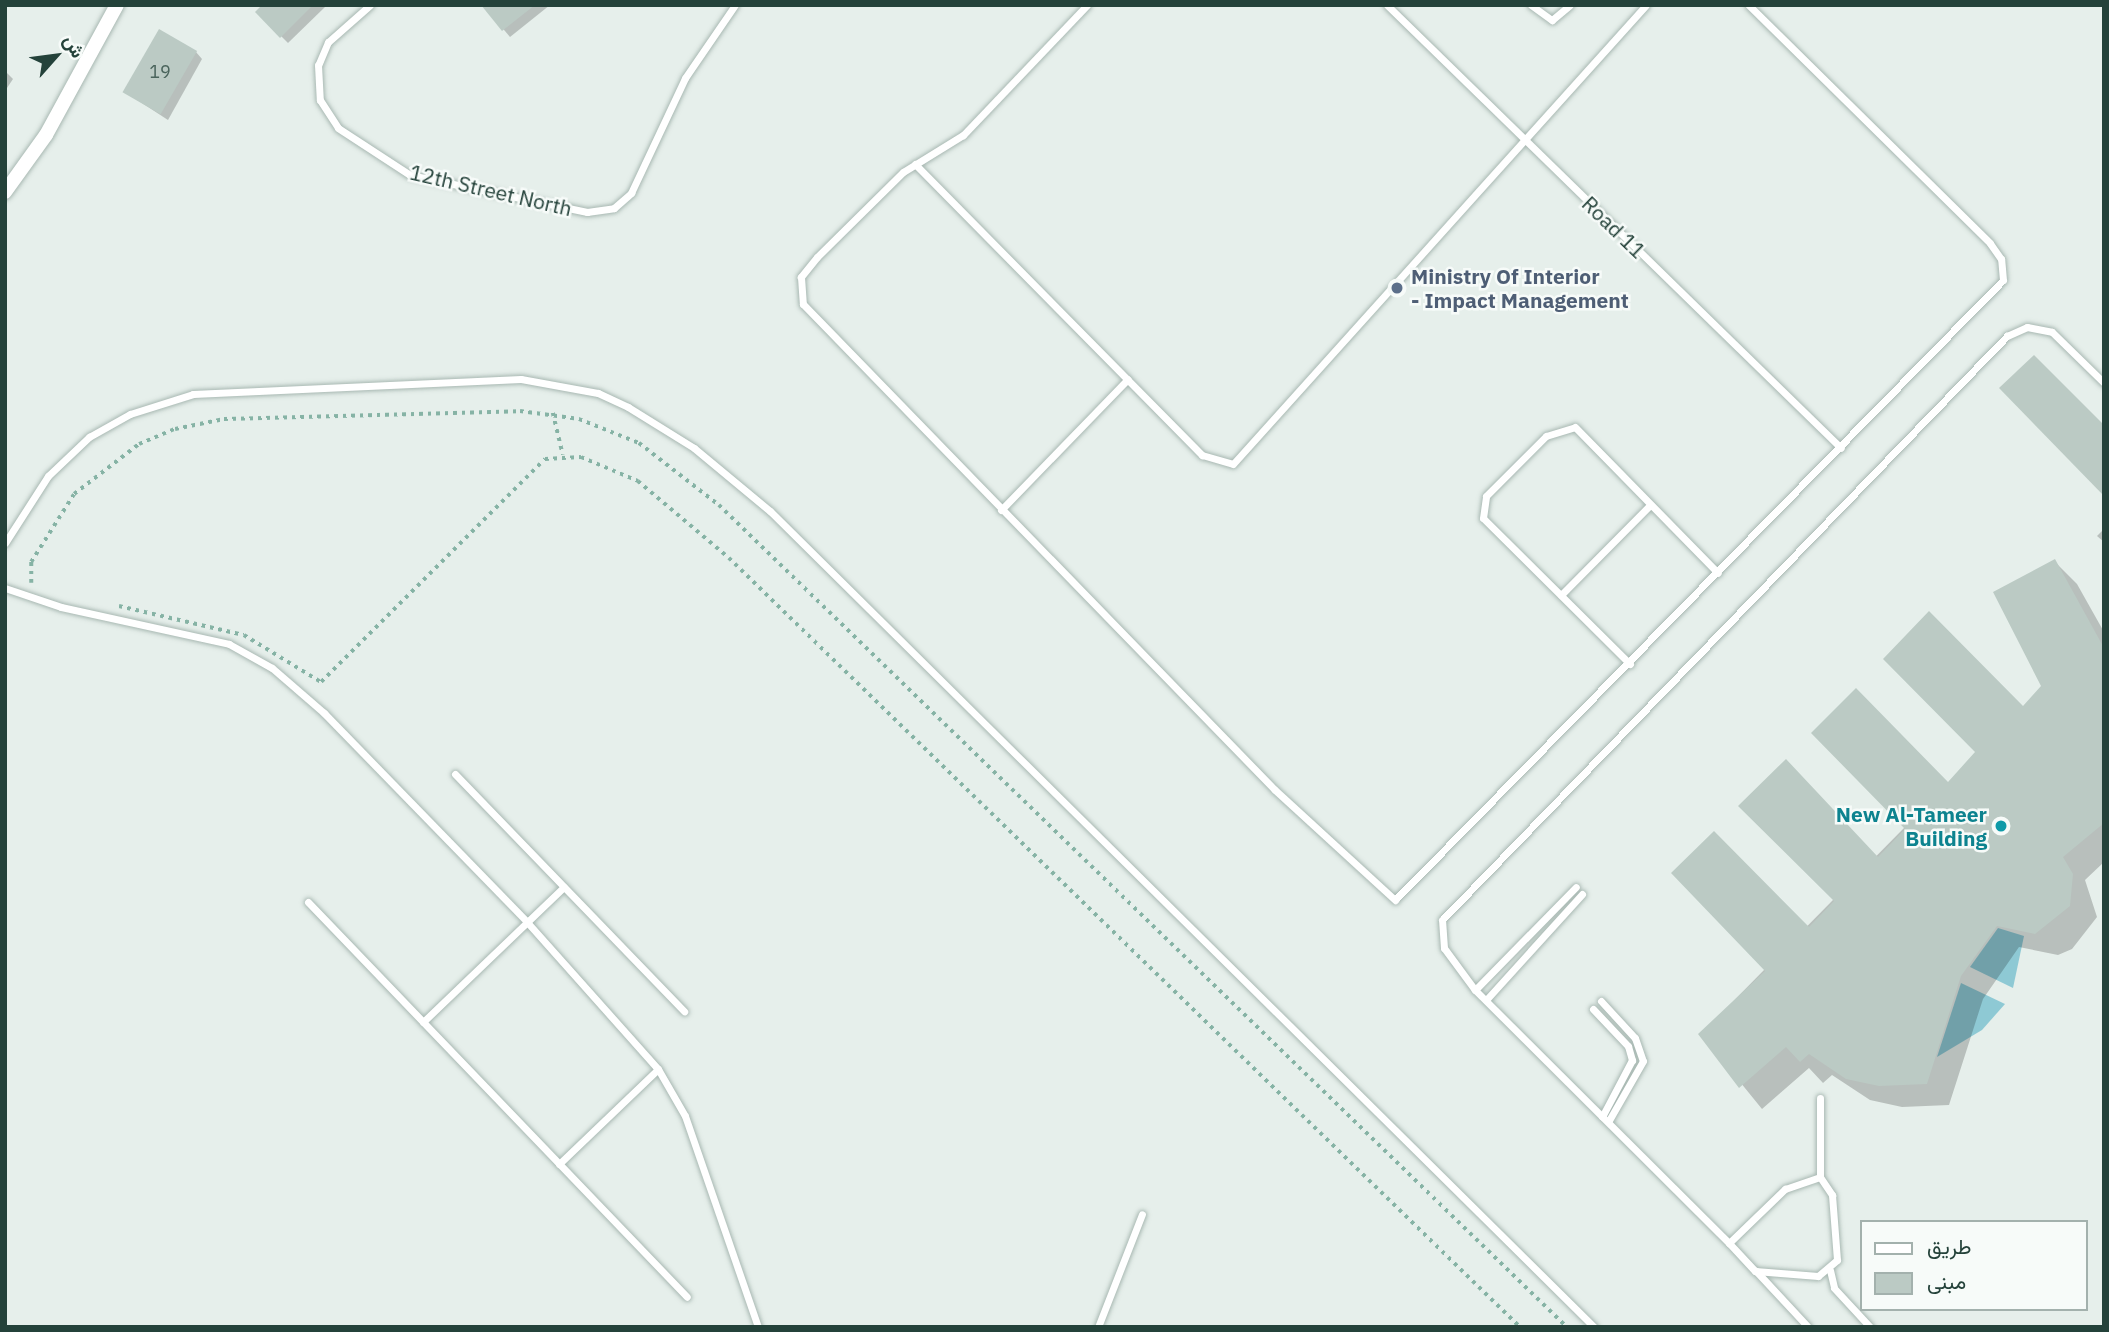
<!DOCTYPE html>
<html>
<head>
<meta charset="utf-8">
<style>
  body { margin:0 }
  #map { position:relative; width:2109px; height:1332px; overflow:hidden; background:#e6efeb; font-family:"IBM Plex Sans",Vazirmatn,sans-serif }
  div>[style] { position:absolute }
  .water>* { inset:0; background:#8ec9d4 }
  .shadow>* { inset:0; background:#0003 }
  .building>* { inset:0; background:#bbcac4; transform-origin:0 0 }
  .path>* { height:3.5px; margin-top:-1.75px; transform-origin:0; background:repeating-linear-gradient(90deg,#86b3a5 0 3.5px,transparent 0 8.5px) }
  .roads { filter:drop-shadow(0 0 2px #a8b8b2) drop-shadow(0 0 2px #a8b8b2) }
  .service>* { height:7px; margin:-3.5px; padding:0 3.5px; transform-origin:3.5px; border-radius:3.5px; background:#fff }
  .minor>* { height:14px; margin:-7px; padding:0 7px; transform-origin:7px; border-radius:7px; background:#fff }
  .dots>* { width:19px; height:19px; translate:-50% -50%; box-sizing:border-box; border:4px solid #f7fbf9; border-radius:50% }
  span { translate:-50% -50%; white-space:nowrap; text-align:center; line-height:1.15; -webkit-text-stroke:5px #f7fbf9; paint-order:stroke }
  .number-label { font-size:18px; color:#4a645c }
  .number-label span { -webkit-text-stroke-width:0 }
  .street-label { font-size:21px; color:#24423a }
  .service-label { font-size:21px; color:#4e5e75; font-weight:700 }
  .left { translate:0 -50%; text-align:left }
  .culture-label { font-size:21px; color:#0d838f; font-weight:700 }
  .right { translate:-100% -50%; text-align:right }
  .frame { position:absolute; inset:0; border:7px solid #24423a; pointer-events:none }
  .legend { position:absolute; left:1860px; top:1220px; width:228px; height:91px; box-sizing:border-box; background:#f7fbf9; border:2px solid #a3b1ad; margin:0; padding:9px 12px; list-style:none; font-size:21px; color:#24423a }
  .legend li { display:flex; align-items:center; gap:14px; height:35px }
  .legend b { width:35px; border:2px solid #a3b1ad }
  .north { position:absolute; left:21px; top:21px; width:70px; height:70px; -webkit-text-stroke:5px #f7fbf9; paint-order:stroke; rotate:62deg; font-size:19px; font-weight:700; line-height:28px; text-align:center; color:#24423a }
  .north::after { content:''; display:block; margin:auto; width:24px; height:32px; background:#24423a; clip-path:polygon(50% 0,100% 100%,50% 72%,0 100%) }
</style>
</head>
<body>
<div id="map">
  <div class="water">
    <i style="clip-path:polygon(1998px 928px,2024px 936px,2013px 988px,1970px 967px)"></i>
    <i style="clip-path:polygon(1961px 983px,2005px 1004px,1982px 1030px,1937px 1057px)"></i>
  </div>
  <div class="shadow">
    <i style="clip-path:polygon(264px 5px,323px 5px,325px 7px,288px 43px,257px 12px)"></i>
    <i style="clip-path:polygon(483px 5px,550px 5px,510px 37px)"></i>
    <i style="clip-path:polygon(196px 52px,202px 59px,168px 120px,125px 92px)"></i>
    <i style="clip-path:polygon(5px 71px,13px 79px,5px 91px)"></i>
    <i style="clip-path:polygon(2104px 529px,2104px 542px,2097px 536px)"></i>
    <i style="clip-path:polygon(2055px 562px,2077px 584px,2104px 632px,2104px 862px,2085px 880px,2097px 917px,2072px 949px,2058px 955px,2019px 947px,1983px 999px,1949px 1105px,1902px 1107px,1870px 1100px,1832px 1075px,1823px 1083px,1809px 1068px,1762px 1109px,1701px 1034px,2043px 687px)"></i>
  </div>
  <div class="building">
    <i style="clip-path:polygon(262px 5px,313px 5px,280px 38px,255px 12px)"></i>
    <i style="clip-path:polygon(481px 5px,535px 5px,502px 31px)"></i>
    <i style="left:159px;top:29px;width:44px;height:73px;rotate:30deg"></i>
    <i style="clip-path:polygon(2034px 355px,2104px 425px,2104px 496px,1999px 388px)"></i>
    <i style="clip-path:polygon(2055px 559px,2104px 648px,2104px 823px,2063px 857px,2073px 874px,2070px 906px,2035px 934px,1997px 926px,1961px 976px,1927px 1084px,1879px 1086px,1846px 1079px,1809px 1054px,1800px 1062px,1786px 1047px,1739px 1088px,1698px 1034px,1765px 971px,1671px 873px,1714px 831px,1809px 927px,1834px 901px,1738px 806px,1786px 759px,1878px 857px,1905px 829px,1811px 733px,1856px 688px,1948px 782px,1975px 752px,1883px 659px,1929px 611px,2023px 706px,2041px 686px,1993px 592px)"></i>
  </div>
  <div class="path">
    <i style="left:553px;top:413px;width:43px;rotate:76.6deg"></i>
    <i style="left:31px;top:583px;width:21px;rotate:-90deg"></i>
    <i style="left:31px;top:562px;width:80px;rotate:-57.7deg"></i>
    <i style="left:74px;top:494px;width:82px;rotate:-37.6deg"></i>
    <i style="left:139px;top:444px;width:39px;rotate:-23deg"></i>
    <i style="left:175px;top:429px;width:50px;rotate:-11.5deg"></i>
    <i style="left:224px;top:419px;width:296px;rotate:-1.5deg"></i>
    <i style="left:520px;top:411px;width:60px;rotate:7.7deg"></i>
    <i style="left:579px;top:419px;width:65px;rotate:21.8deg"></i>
    <i style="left:639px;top:443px;width:101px;rotate:37.8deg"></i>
    <i style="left:719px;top:505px;width:1181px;rotate:44.11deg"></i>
    <i style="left:119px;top:606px;width:128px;rotate:13.1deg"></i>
    <i style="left:244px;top:635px;width:90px;rotate:31.4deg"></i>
    <i style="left:321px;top:682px;width:316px;rotate:-44.9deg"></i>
    <i style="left:545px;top:459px;width:36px;rotate:-3deg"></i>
    <i style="left:581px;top:457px;width:62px;rotate:22.8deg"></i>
    <i style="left:638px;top:481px;width:119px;rotate:40.2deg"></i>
    <i style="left:729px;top:558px;width:1103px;rotate:44.19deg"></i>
  </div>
  <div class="roads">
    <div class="service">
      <i style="left:370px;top:5px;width:56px;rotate:138.6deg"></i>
      <i style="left:328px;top:42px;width:25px;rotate:113deg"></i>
      <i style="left:318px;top:65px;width:35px;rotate:87deg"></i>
      <i style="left:320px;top:100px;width:33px;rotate:57deg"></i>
      <i style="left:338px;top:128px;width:86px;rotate:33.1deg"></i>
      <i style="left:410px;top:175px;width:181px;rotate:11.8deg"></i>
      <i style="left:587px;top:212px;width:27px;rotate:-8deg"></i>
      <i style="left:614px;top:208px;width:23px;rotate:-41deg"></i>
      <i style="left:631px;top:193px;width:127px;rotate:-64.8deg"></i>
      <i style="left:685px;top:78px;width:88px;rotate:-55.6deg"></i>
      <i style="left:1087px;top:5px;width:180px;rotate:133.6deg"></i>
      <i style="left:963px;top:135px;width:70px;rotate:148.3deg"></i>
      <i style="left:903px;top:172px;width:121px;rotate:135.3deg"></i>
      <i style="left:817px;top:257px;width:26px;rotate:129deg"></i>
      <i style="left:801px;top:277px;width:27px;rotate:86deg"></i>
      <i style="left:803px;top:304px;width:677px;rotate:45.84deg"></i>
      <i style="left:1275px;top:790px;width:163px;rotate:42.5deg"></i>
      <i style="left:1395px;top:900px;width:868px;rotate:-45.56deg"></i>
      <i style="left:2003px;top:280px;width:21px;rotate:-95deg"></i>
      <i style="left:2001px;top:259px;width:19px;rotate:-125deg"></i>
      <i style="left:1990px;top:243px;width:339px;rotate:-135.4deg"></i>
      <i style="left:1387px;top:5px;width:634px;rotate:44.3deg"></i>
      <i style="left:1531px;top:5px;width:26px;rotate:36deg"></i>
      <i style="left:1552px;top:20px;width:23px;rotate:-40deg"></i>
      <i style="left:915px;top:164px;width:409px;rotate:45.4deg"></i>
      <i style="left:1202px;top:455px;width:32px;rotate:16deg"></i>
      <i style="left:1233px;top:464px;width:617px;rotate:-48.02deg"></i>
      <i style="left:1001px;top:510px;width:182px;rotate:-45.9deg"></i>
      <i style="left:5px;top:543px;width:80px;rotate:-57.3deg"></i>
      <i style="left:48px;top:476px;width:57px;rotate:-43.6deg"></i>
      <i style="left:89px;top:437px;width:47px;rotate:-29.3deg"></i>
      <i style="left:130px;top:414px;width:66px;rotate:-17.6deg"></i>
      <i style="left:193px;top:394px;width:328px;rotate:-2.6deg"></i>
      <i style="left:521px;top:379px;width:78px;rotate:10.3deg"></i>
      <i style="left:598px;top:393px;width:33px;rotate:25deg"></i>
      <i style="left:628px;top:407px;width:78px;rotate:31.8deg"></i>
      <i style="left:694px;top:448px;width:99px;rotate:39.7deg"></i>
      <i style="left:770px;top:511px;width:1160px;rotate:44.72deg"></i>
      <i style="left:5px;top:588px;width:59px;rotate:18.7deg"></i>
      <i style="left:61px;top:607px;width:172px;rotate:12.4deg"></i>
      <i style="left:229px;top:644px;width:49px;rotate:29.2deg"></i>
      <i style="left:272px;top:668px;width:69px;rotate:40.9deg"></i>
      <i style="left:324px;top:713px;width:291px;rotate:45.8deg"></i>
      <i style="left:527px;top:922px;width:197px;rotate:48.3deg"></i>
      <i style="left:658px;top:1069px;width:54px;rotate:60.1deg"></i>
      <i style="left:685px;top:1116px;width:223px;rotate:70.9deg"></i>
      <i style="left:1561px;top:595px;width:127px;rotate:-45.3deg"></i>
      <i style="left:1630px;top:664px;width:207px;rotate:-135.2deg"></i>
      <i style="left:1483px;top:518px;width:22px;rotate:-82deg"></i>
      <i style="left:1486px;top:496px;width:85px;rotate:-45deg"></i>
      <i style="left:1546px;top:436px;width:30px;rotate:-17deg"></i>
      <i style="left:1575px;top:427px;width:204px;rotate:45.6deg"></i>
      <i style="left:455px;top:774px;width:330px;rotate:46deg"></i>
      <i style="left:308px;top:902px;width:547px;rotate:46.18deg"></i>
      <i style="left:1475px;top:990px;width:144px;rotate:-45.6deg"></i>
      <i style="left:1486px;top:1000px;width:143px;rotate:-47.8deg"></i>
      <i style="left:1601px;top:1001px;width:50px;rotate:47.4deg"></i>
      <i style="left:1635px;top:1038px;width:24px;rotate:71deg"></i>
      <i style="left:1643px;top:1061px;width:70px;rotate:119.8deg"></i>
      <i style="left:1593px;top:1009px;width:51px;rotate:46.6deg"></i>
      <i style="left:1628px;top:1046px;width:15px;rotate:74deg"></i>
      <i style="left:1632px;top:1060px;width:64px;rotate:117.8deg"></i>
      <i style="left:423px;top:1022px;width:195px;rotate:-43.8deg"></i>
      <i style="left:1820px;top:1098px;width:79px;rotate:90deg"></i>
      <i style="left:1820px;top:1177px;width:22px;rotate:56deg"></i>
      <i style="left:1832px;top:1195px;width:65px;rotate:85.6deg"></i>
      <i style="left:1837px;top:1260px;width:25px;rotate:140deg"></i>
      <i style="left:1818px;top:1276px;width:63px;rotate:-175.5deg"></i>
      <i style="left:1755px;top:1271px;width:38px;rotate:-133deg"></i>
      <i style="left:1729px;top:1243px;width:78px;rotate:-44deg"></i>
      <i style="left:1785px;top:1189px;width:37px;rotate:-19deg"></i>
      <i style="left:559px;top:1164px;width:137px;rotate:-43.8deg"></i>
      <i style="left:1729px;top:1243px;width:359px;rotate:-135.1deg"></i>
      <i style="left:1475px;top:990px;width:52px;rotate:-126.4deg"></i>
      <i style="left:1444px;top:948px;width:28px;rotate:-94deg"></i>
      <i style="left:1442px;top:920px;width:813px;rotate:-45.95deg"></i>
      <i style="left:2007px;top:336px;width:22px;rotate:-24deg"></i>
      <i style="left:2027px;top:327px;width:25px;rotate:11deg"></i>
      <i style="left:2052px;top:332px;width:73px;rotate:44.4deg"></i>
      <i style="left:1830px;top:1270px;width:18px;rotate:77deg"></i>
      <i style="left:1834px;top:1288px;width:53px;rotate:47.3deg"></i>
      <i style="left:1756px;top:1271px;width:76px;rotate:47.1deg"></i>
      <i style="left:1098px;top:1327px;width:121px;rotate:-68.7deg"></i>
    </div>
    <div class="minor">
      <i style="left:5px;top:192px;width:70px;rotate:-54.3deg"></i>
      <i style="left:46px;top:135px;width:148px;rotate:-61.4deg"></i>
    </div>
  </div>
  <div class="dots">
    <i style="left:1397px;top:288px;background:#5c6f8a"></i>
    <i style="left:2001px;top:826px;background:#0f9aa8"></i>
  </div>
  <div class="number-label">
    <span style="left:160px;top:72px">19</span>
  </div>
  <div class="street-label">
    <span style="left:491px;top:190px;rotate:13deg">12th Street North</span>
    <span style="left:1614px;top:227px;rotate:44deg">Road 11</span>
  </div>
  <div class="service-label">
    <span class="left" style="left:1411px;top:288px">Ministry Of Interior<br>- Impact Management</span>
  </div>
  <div class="culture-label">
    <span class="right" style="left:1987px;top:826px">New Al-Tameer<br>Building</span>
  </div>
  <div class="frame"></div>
  <ul class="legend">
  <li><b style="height:9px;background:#fff"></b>طريق</li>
  <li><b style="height:19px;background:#bbcac4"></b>مبنى</li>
  </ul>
  <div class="north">ش</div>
</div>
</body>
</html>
